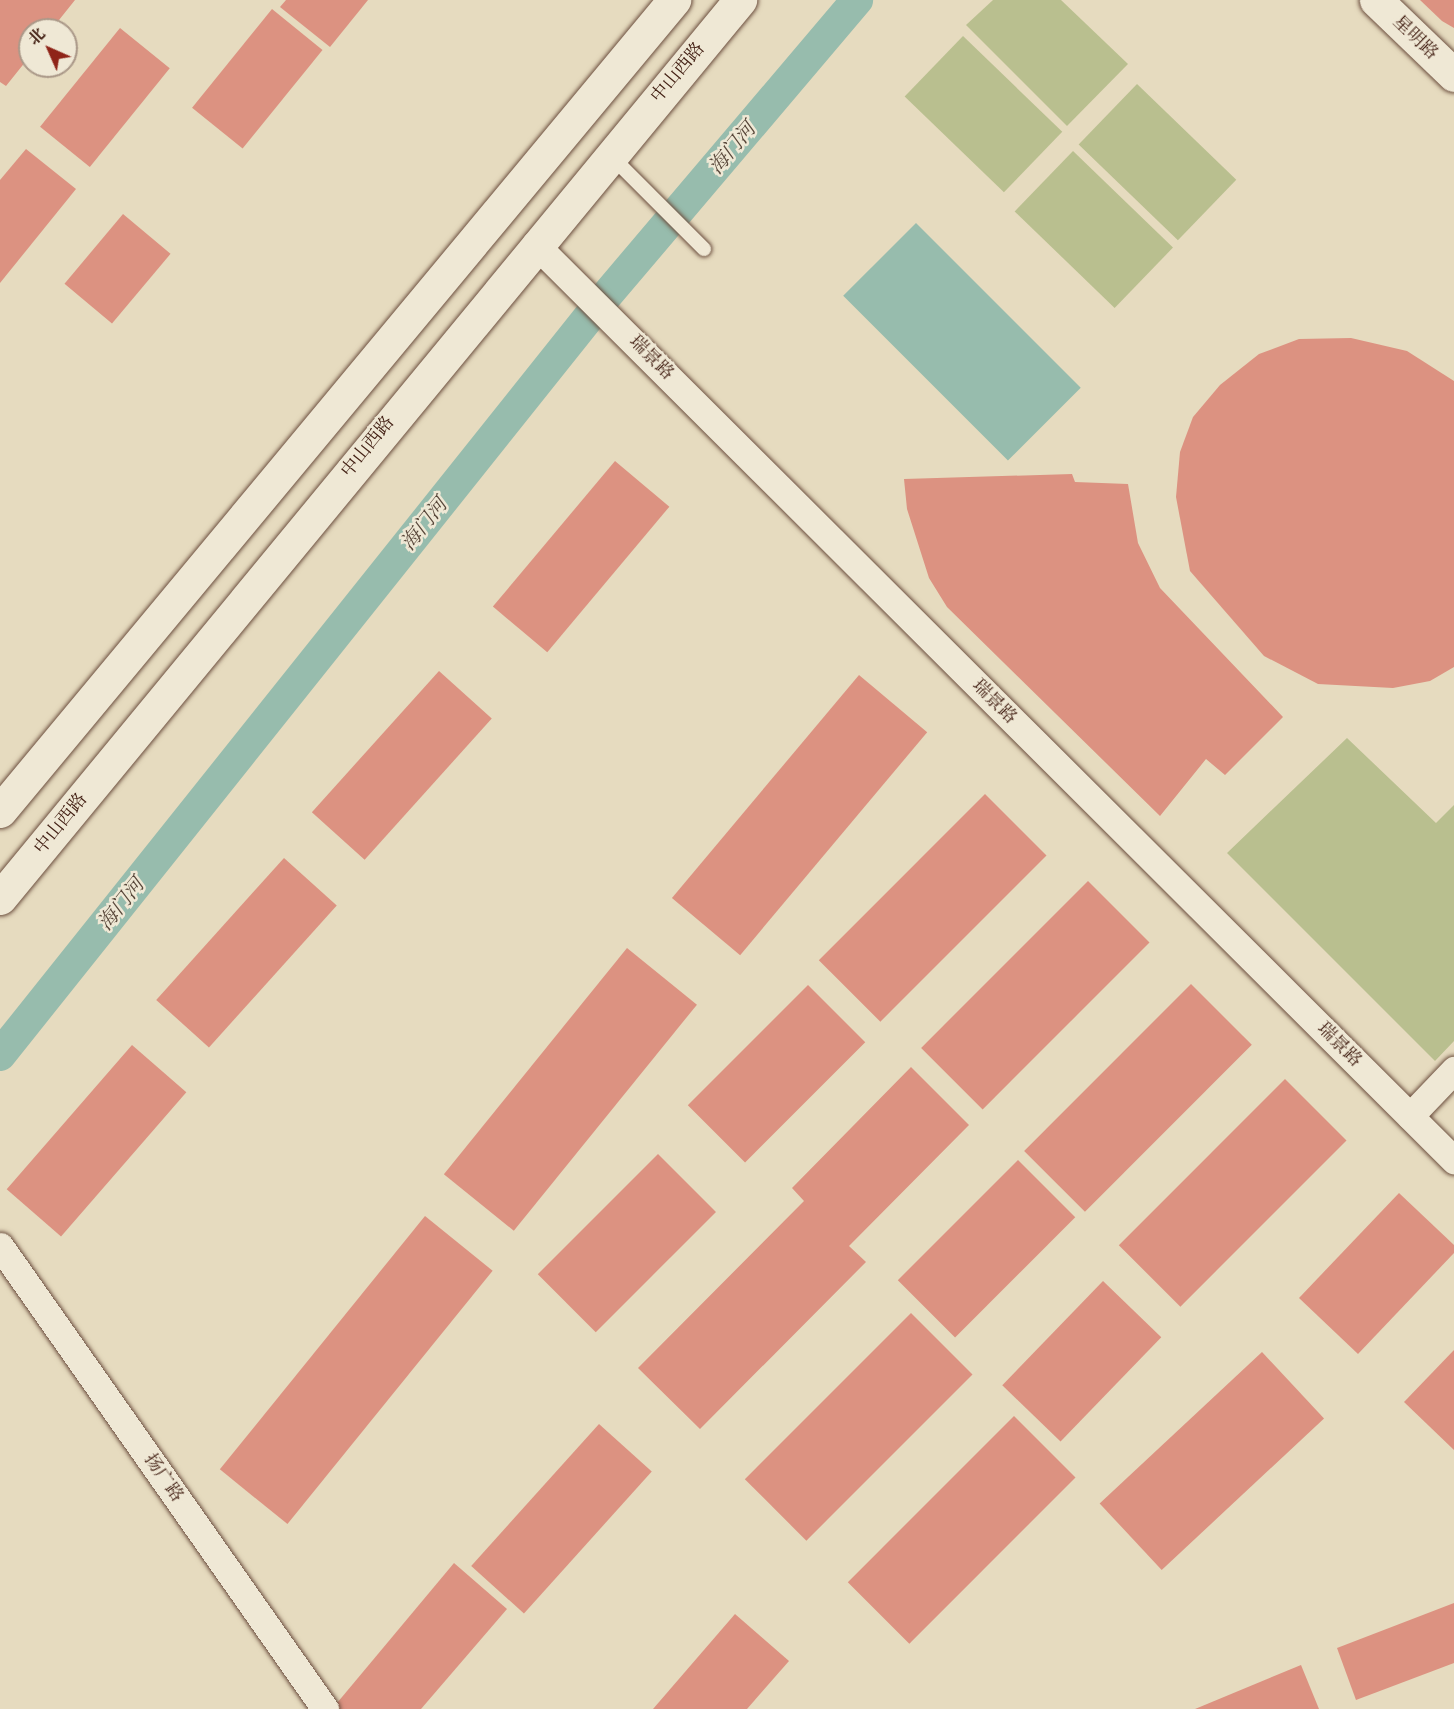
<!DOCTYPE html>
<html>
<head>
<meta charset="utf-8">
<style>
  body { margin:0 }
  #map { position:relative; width:1454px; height:1709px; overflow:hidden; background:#e6dbbf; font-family:"IM FELL French Canon","Noto Serif SC",serif }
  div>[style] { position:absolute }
  .green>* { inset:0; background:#b9bf8f; transform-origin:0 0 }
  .water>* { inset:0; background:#97bcad; transform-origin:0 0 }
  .canal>* { height:32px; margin:-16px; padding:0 16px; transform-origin:16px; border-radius:16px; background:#97bcad }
  .building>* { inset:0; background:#dc9281; transform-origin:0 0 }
  .roads { filter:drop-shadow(0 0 2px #6c4f3f) drop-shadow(0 0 2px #6c4f3f) }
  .lane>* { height:14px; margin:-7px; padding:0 7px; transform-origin:7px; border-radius:7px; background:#efe8d5 }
  .street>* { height:27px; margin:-13.5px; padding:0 13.5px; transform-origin:13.5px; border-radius:13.5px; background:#efe8d5 }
  .secondary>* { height:33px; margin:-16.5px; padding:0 16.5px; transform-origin:16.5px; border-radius:16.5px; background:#efe8d5 }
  span { translate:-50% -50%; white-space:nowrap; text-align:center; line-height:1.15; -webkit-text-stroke:5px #efe8d5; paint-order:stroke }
  .street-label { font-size:18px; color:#432014 }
  .water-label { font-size:20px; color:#58473a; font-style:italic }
  .north { position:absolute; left:18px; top:18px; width:60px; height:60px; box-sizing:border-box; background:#efe8d5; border:2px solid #aa9888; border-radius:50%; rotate:315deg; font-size:16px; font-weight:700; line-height:24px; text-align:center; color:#432014 }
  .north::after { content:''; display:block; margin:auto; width:21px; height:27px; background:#8f2418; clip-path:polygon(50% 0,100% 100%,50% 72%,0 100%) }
</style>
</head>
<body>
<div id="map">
  <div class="green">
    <i style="clip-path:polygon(993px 0,1061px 0,1128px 64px,1067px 126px,966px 25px)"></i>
    <i style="left:963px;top:36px;width:138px;height:84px;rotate:44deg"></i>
    <i style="left:1137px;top:84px;width:138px;height:84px;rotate:44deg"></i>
    <i style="left:1073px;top:151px;width:139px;height:84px;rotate:44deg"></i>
    <i style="clip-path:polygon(1347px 738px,1436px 823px,1454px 805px,1454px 1041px,1435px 1061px,1227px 853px)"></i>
  </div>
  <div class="water">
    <i style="left:916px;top:223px;width:233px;height:103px;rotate:45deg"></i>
  </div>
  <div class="canal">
    <i style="left:0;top:1055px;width:963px;rotate:-51.41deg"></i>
    <i style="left:601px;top:302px;width:396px;rotate:-49.7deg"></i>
  </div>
  <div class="building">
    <i style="clip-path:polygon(0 0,75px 0,51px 30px,30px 30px,30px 56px,6px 86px,0 82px)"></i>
    <i style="clip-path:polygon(286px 0,368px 0,330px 47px,280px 7px)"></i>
    <i style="clip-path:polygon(1420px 0,1454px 0,1454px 28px,1442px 21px)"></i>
    <i style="left:272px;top:9px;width:65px;height:127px;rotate:39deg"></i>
    <i style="left:120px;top:28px;width:64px;height:127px;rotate:39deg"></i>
    <i style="clip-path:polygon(26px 149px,76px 189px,0 283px,0 180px)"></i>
    <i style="left:123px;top:214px;width:62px;height:91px;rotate:40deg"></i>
    <i style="clip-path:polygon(1351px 338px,1407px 351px,1454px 381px,1454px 667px,1430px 681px,1393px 688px,1318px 684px,1264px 656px,1190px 571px,1176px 497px,1180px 452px,1193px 417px,1220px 385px,1259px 354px,1299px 339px)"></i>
    <i style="left:615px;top:461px;width:71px;height:190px;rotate:40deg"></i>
    <i style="clip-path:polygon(1072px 474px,1075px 482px,1128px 484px,1138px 543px,1160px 588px,1283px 717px,1225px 775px,1206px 759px,1160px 816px,947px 607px,929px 578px,907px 509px,904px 479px)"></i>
    <i style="left:439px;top:671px;width:71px;height:190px;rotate:42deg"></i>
    <i style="left:859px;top:675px;width:89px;height:291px;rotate:40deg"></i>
    <i style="left:985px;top:794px;width:87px;height:235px;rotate:45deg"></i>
    <i style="left:284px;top:858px;width:71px;height:191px;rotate:42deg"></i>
    <i style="left:1088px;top:881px;width:87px;height:236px;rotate:45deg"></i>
    <i style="left:627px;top:948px;width:90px;height:291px;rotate:39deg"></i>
    <i style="left:1191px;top:984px;width:86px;height:236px;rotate:45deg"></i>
    <i style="left:808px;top:985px;width:81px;height:170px;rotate:45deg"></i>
    <i style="left:132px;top:1045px;width:72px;height:191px;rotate:41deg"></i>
    <i style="clip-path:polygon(911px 1067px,969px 1125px,849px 1246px,866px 1262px,700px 1429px,638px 1368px,804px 1201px,792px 1188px)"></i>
    <i style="left:1285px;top:1079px;width:87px;height:235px;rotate:45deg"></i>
    <i style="left:658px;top:1154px;width:82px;height:170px;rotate:45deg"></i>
    <i style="left:1018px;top:1160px;width:81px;height:170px;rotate:45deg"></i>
    <i style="clip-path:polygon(1399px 1193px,1454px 1245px,1454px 1253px,1358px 1354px,1299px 1298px)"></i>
    <i style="left:425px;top:1216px;width:87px;height:326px;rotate:39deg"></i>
    <i style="left:1103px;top:1281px;width:81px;height:145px;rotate:44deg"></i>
    <i style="left:911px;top:1313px;width:87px;height:235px;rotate:45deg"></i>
    <i style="clip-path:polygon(1454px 1350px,1454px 1450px,1404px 1402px)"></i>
    <i style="left:1262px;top:1352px;width:91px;height:222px;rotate:47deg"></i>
    <i style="left:1014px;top:1416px;width:87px;height:235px;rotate:45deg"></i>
    <i style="left:599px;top:1424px;width:71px;height:191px;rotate:42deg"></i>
    <i style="clip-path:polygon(454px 1563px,507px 1609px,421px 1709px,332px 1709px)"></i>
    <i style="clip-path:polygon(1454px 1603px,1454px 1663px,1356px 1700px,1337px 1648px)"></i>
    <i style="clip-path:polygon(735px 1614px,789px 1661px,747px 1709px,653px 1709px)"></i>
    <i style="clip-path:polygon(1301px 1665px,1319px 1709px,1195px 1709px)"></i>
  </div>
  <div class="roads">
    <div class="lane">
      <i style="left:610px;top:155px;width:133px;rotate:45deg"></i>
    </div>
    <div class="street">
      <i style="left:535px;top:244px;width:1298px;rotate:44.91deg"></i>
      <i style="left:1410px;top:1116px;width:64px;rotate:-46.3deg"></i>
      <i style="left:0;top:1246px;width:566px;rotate:54.93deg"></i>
    </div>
    <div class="secondary">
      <i style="left:1376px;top:0;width:108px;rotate:43.9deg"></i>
      <i style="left:0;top:811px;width:1055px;rotate:-50.27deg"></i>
      <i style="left:0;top:898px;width:1164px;rotate:-50.51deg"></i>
    </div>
  </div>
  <div class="street-label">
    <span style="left:1415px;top:38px;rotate:44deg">星明路</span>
    <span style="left:678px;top:73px;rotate:-50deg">中山西路</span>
    <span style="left:651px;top:358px;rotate:45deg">瑞景路</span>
    <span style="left:368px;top:447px;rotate:-51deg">中山西路</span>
    <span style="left:994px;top:702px;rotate:45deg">瑞景路</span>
    <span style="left:61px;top:824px;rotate:-51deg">中山西路</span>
    <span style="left:1339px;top:1045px;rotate:45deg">瑞景路</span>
    <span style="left:163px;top:1478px;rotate:55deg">扬广路</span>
  </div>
  <div class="water-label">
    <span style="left:732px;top:148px;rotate:-50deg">海门河</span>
    <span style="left:424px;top:524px;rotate:-51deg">海门河</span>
    <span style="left:121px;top:904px;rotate:-51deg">海门河</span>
  </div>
  <div class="north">北</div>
</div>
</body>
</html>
